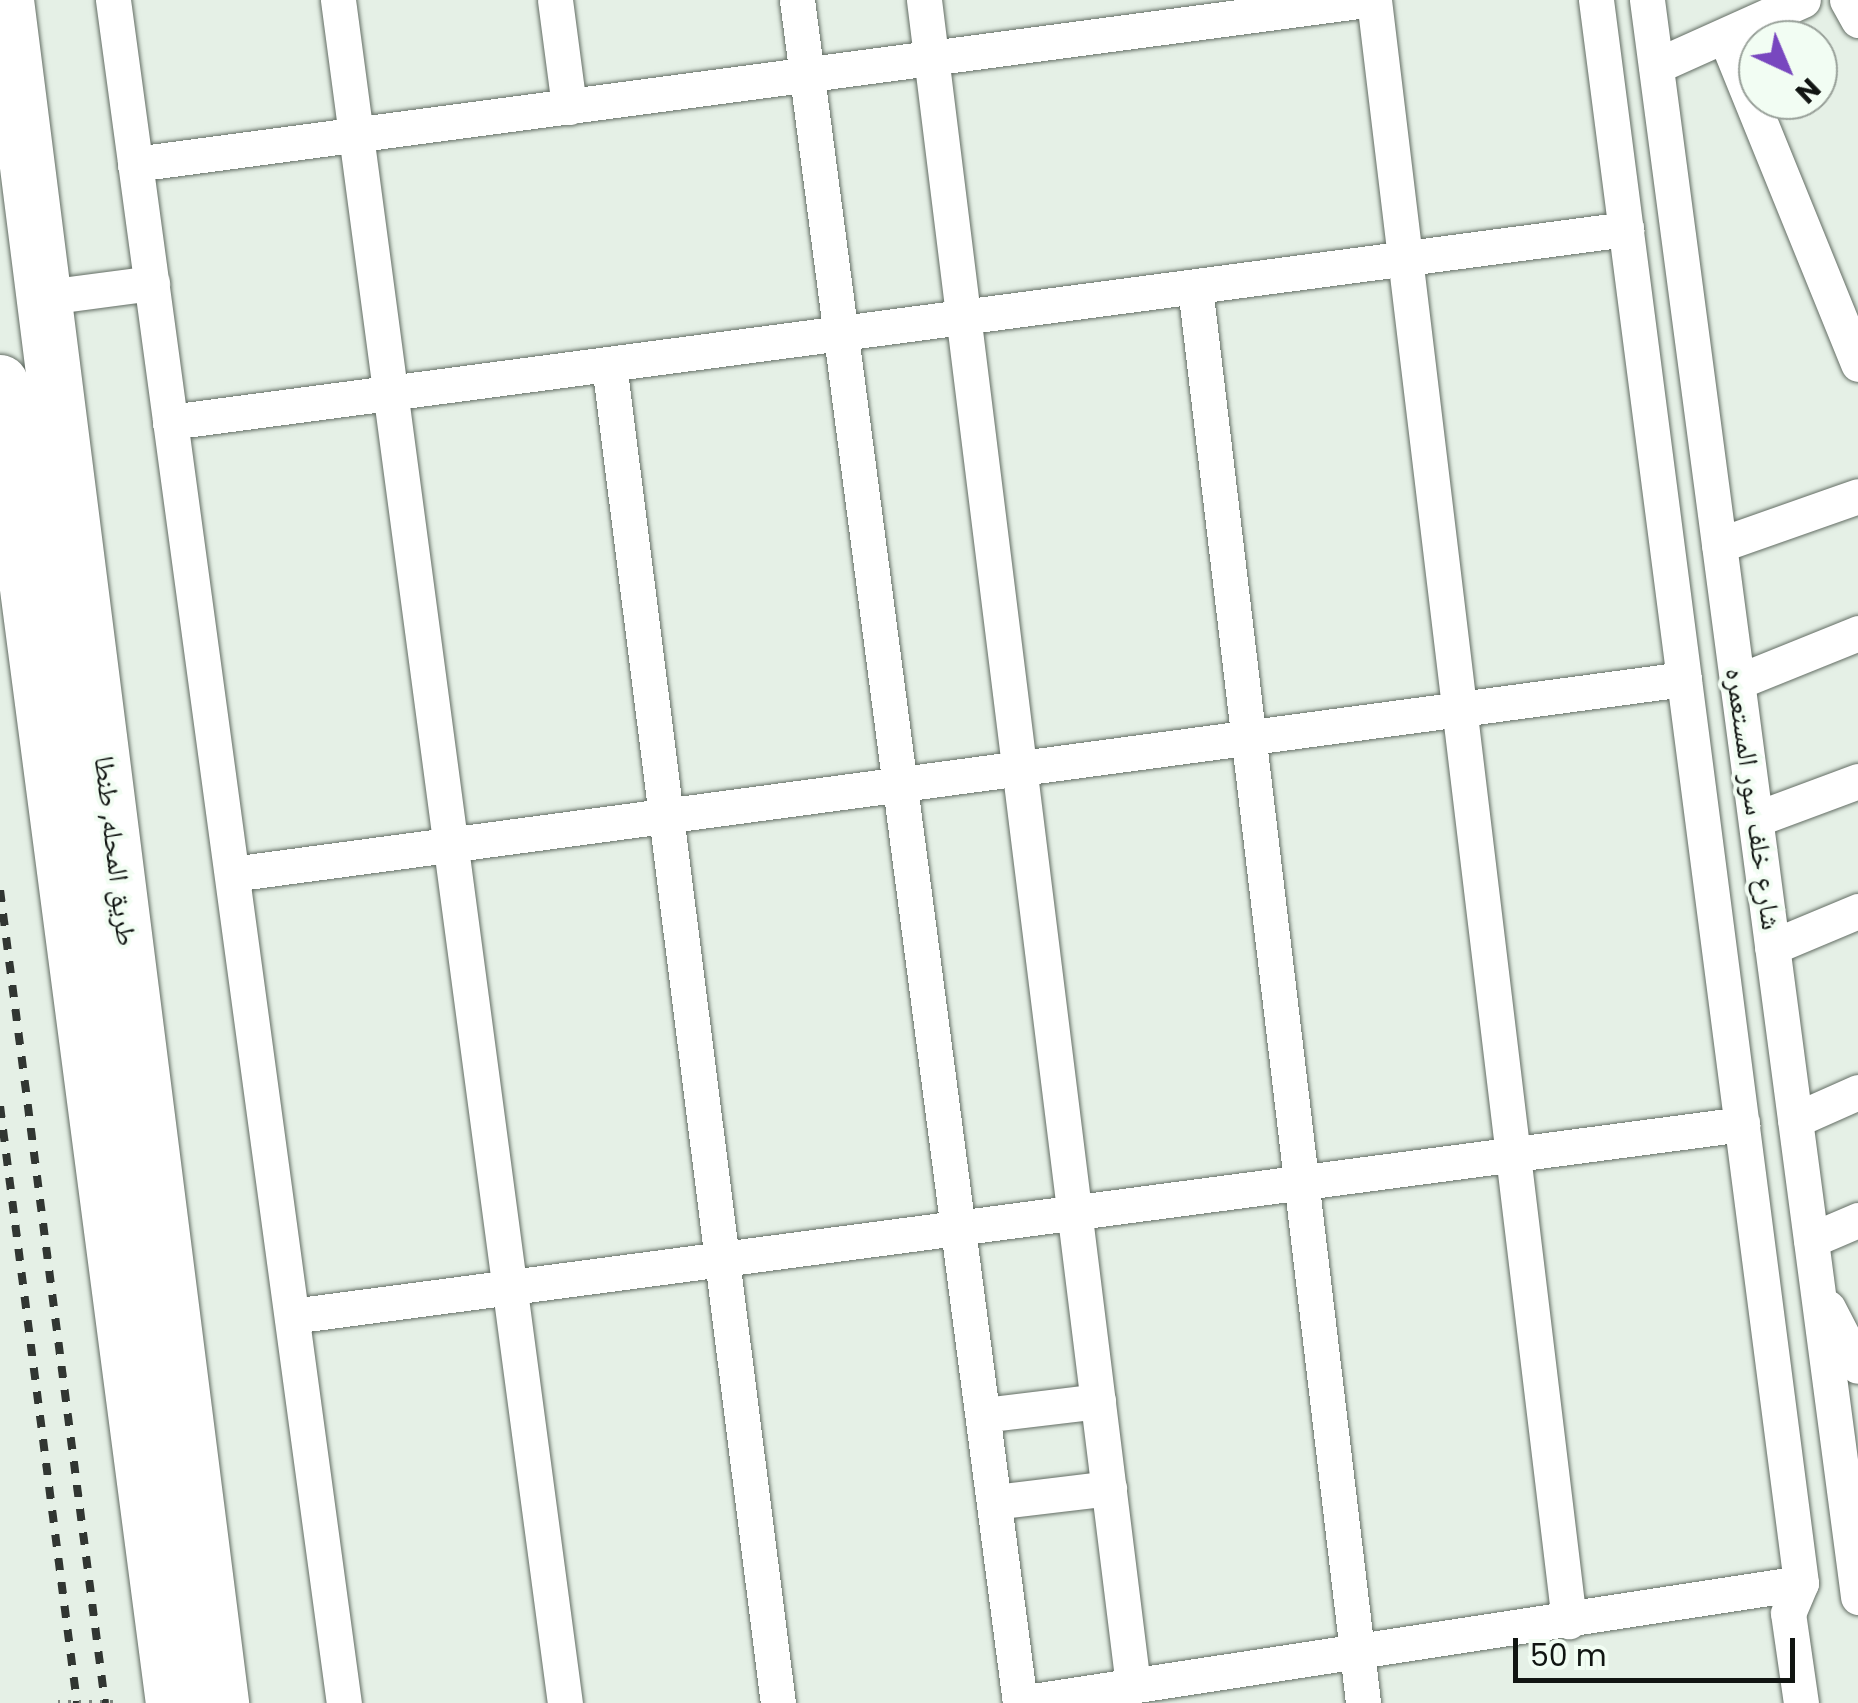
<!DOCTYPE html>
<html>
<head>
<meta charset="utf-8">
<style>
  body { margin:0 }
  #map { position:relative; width:1858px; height:1703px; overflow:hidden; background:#e5f0e6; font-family:Poppins,"Noto Naskh Arabic",sans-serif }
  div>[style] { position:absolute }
  .roads { filter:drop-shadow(0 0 2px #636d64) drop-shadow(0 0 2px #636d64) }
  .street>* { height:35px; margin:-17.5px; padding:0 17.5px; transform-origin:17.5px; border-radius:17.5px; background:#fff }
  .primary>* { height:55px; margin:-27.5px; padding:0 27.5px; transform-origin:27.5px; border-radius:27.5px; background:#fff }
  .rail>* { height:8px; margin-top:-4px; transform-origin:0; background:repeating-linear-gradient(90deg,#313632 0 12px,transparent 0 24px) }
  .path-bridge>* { height:6px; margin-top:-3px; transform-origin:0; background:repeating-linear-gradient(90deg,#7f8780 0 2.5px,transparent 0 10.5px) }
  span { translate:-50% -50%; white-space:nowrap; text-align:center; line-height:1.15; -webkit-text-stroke:8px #f2fdf3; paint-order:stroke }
  .street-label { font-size:28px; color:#111512 }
  .north { position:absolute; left:1738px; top:20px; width:100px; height:100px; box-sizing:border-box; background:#f2fdf3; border:2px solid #98a099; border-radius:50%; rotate:136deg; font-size:28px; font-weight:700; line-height:40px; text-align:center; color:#111512 }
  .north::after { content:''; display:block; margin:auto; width:35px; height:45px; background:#7847bf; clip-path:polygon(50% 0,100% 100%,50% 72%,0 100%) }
  .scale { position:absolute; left:1513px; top:1638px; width:282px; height:45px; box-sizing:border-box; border:5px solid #111512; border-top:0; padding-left:12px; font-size:30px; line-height:35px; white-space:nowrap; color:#111512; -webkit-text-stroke:8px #f2fdf3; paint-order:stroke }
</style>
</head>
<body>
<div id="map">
  <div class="roads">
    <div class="street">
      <i style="left:113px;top:0;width:1719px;rotate:82.28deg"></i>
      <i style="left:338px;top:0;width:1718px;rotate:82.41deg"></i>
      <i style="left:555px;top:0;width:108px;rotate:82.5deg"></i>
      <i style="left:797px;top:0;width:1718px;rotate:82.54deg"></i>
      <i style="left:1020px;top:1703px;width:790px;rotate:-8.74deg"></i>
      <i style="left:924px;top:0;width:1699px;rotate:82.93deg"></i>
      <i style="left:1374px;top:0;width:1633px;rotate:83.14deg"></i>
      <i style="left:1596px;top:0;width:1596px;rotate:82.62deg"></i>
      <i style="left:1801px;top:1583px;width:33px;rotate:113deg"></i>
      <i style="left:1788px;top:1613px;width:91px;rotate:81.8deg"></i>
      <i style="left:1647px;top:0;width:1611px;rotate:82.47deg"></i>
      <i style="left:1847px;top:0;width:23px;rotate:61deg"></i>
      <i style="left:1725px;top:36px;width:354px;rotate:67.9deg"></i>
      <i style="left:1656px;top:66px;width:161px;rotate:-24.2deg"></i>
      <i style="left:135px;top:164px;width:1241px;rotate:-7.59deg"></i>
      <i style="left:1195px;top:287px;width:1426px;rotate:83.23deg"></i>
      <i style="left:46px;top:297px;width:107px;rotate:-7.5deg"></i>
      <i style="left:609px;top:364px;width:1350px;rotate:82.81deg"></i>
      <i style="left:170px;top:422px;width:1469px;rotate:-7.55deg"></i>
      <i style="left:1719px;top:545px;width:147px;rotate:-19.4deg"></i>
      <i style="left:1737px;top:682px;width:131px;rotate:-22deg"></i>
      <i style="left:1756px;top:819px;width:109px;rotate:-20.4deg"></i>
      <i style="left:232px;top:874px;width:1465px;rotate:-7.65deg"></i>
      <i style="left:1772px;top:947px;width:93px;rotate:-22.7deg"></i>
      <i style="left:1795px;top:1120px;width:69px;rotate:-24deg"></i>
      <i style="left:1811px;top:1240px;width:51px;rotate:-23.1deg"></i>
      <i style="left:1828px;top:1308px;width:65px;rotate:62.7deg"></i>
      <i style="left:292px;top:1316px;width:1463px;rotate:-7.54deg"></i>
      <i style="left:983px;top:1415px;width:116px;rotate:-6.9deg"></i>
      <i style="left:994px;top:1502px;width:116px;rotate:-6.9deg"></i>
    </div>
    <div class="primary">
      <i style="left:6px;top:0;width:1717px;rotate:82.8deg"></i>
      <i style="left:0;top:382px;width:1332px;rotate:82.54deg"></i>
    </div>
  </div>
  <div class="rail">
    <i style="left:0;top:890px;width:820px;rotate:82.64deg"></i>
    <i style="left:0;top:1106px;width:602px;rotate:82.65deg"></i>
  </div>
  <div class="path-bridge">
    <i style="left:58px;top:1703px;width:60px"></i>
  </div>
  <div class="street-label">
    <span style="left:1753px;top:799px;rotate:82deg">شارع خلف سور المستعمره</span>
    <span style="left:115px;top:851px;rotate:83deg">طريق المحله, طنطا</span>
  </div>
  <div class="north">N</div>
  <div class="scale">50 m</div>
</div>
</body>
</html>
